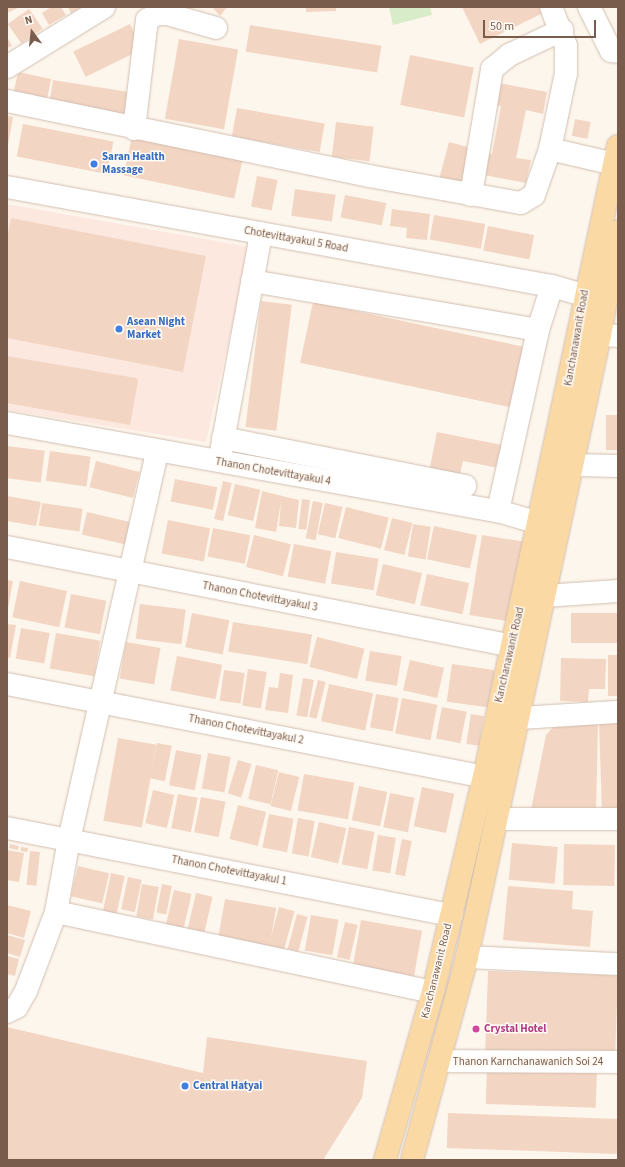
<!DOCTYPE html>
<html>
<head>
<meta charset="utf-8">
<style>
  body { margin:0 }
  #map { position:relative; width:625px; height:1167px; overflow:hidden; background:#fdf6ec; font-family:"Source Sans 3",sans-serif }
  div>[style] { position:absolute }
  .commercial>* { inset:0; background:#fde8e0 }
  .green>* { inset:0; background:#d8ecc9 }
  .building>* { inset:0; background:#f3d5c3; transform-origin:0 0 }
  .roads { filter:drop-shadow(0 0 1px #d1beb0) drop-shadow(0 0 1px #d1beb0) }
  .minor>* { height:22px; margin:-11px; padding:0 11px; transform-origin:11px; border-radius:11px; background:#fff }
  .major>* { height:22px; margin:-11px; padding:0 11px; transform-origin:11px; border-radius:11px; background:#fbd9a5 }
  .dots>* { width:11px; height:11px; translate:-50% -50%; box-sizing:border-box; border:2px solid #fffaf3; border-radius:50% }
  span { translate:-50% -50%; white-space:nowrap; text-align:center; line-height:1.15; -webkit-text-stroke:3px #fffaf3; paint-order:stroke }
  .shop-label { font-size:11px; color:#366cbe; font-weight:700 }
  .left { translate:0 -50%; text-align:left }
  .street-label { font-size:11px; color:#7a5c4d }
  .hotel-label { font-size:11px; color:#b23c85; font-weight:700 }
  .frame { position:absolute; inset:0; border:8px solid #7a5c4d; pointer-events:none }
  .north { position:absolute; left:12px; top:12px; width:40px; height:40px; -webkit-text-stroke:3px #fffaf3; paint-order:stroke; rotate:345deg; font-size:11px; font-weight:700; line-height:16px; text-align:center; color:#7a5c4d }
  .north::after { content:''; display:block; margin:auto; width:14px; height:18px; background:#7a5c4d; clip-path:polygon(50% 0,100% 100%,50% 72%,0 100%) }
  .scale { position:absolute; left:483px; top:20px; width:113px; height:18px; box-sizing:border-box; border:2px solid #7a5c4d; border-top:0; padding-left:5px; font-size:12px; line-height:14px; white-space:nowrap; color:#7a5c4d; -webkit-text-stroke:3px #fffaf3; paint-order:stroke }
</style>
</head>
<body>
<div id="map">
  <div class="commercial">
    <i style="clip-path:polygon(7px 204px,250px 247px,206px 442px,7px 410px)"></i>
  </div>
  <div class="green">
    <i style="clip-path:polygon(389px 7px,430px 7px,432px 15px,393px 25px)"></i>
  </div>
  <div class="building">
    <i style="clip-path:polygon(7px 7px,20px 7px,7px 13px)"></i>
    <i style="clip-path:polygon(51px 7px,61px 7px,66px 15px,49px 25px,42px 13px)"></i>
    <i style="clip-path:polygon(68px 7px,82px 7px,71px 13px)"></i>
    <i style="clip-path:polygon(212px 7px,227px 7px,220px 16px)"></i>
    <i style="clip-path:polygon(306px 7px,336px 7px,336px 11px,306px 12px)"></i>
    <i style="clip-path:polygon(462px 7px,550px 7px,551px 9px,480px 44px)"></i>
    <i style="left:29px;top:9px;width:24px;height:26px;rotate:55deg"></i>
    <i style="left:130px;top:24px;width:28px;height:63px;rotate:64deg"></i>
    <i style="left:250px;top:25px;width:133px;height:27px;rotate:9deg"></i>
    <i style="clip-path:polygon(7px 37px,12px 46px,7px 48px)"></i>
    <i style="left:179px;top:39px;width:60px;height:81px;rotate:10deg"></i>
    <i style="left:410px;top:55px;width:65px;height:51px;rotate:11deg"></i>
    <i style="left:18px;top:72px;width:34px;height:25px;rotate:12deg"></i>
    <i style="left:53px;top:80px;width:83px;height:23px;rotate:9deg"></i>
    <i style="clip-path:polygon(499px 83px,547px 92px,543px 114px,526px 110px,516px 158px,531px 160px,526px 183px,479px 174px,483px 152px,492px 154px,501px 106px,494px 105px)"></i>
    <i style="left:237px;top:108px;width:89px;height:29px;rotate:10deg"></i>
    <i style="clip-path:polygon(7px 116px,13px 117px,8px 145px,7px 144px)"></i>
    <i style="left:575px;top:119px;width:16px;height:17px;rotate:11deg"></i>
    <i style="left:336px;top:122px;width:38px;height:35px;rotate:7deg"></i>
    <i style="left:23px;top:124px;width:92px;height:33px;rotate:11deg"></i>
    <i style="left:132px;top:136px;width:113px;height:40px;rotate:12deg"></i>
    <i style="left:449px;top:142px;width:28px;height:37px;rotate:15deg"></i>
    <i style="left:257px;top:176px;width:21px;height:31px;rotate:11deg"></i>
    <i style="left:295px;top:189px;width:41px;height:27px;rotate:8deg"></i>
    <i style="left:345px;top:195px;width:42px;height:23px;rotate:11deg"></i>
    <i style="clip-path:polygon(392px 209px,430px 214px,427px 240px,406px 238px,407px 228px,390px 226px)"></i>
    <i style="left:434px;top:215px;width:52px;height:25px;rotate:10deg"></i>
    <i style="clip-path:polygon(11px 218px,206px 256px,183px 372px,7px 338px,7px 239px)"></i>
    <i style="left:488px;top:226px;width:47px;height:25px;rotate:11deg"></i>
    <i style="left:261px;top:301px;width:31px;height:127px;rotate:7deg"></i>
    <i style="left:313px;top:302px;width:219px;height:62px;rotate:12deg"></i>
    <i style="clip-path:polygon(7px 356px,136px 378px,138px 381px,130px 425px,7px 403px)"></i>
    <i style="left:606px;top:415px;width:12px;height:35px"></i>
    <i style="clip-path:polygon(437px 432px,502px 445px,498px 468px,463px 461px,459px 478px,429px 472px)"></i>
    <i style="left:7px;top:446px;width:38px;height:32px;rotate:7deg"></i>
    <i style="left:50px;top:451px;width:41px;height:30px;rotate:8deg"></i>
    <i style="left:96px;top:461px;width:45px;height:27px;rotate:14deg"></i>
    <i style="left:175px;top:479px;width:43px;height:23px;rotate:11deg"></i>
    <i style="left:223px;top:481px;width:9px;height:39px;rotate:13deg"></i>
    <i style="left:235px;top:484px;width:26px;height:32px;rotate:13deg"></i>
    <i style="clip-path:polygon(262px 491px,299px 500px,296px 528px,279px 526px,281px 502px,276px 532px,255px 528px)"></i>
    <i style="clip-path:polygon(7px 496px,41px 502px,36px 526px,7px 521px)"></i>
    <i style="left:302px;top:499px;width:8px;height:30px;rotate:7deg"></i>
    <i style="left:313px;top:501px;width:10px;height:38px;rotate:11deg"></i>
    <i style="left:42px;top:503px;width:41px;height:23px;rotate:8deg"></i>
    <i style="left:325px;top:503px;width:18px;height:32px;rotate:13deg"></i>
    <i style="left:346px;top:507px;width:44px;height:32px;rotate:14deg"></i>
    <i style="left:87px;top:512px;width:44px;height:23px;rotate:13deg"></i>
    <i style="left:392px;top:518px;width:21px;height:33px;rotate:14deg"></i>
    <i style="left:168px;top:520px;width:43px;height:34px;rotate:11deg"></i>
    <i style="left:413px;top:524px;width:18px;height:33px;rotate:9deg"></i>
    <i style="left:434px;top:526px;width:44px;height:34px;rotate:12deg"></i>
    <i style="left:213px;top:528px;width:38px;height:29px;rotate:11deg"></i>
    <i style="left:254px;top:535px;width:38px;height:33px;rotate:14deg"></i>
    <i style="left:482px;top:535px;width:44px;height:81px;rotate:9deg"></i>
    <i style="left:294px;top:544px;width:38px;height:33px;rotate:11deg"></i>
    <i style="left:336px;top:552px;width:43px;height:32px;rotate:9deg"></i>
    <i style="left:383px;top:564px;width:40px;height:32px;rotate:13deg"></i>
    <i style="left:427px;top:574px;width:43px;height:32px;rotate:12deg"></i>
    <i style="clip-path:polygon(7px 580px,13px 581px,8px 608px,7px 607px)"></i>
    <i style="left:20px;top:581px;width:48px;height:37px;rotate:12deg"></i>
    <i style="left:71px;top:594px;width:36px;height:34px;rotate:11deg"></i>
    <i style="left:140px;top:604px;width:46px;height:35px;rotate:7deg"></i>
    <i style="left:192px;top:613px;width:38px;height:35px;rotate:11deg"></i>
    <i style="left:618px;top:613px;width:30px;height:47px;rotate:90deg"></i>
    <i style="left:233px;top:622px;width:80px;height:30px;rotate:9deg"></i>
    <i style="clip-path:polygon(7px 624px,16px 625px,10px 658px,7px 657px)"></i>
    <i style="left:21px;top:628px;width:29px;height:31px;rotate:10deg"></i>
    <i style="left:56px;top:633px;width:45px;height:36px;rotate:10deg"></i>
    <i style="left:317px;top:637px;width:49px;height:31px;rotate:14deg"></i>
    <i style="left:126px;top:642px;width:35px;height:37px;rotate:10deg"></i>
    <i style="left:370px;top:651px;width:32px;height:30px;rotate:9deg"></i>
    <i style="left:608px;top:655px;width:10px;height:41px"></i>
    <i style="left:177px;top:656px;width:46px;height:35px;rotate:11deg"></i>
    <i style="clip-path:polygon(561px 658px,606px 659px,605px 689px,589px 689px,588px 702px,560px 701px)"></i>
    <i style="left:410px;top:660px;width:35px;height:31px;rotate:13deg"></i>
    <i style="left:452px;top:664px;width:43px;height:38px;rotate:8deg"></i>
    <i style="left:248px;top:669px;width:19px;height:37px;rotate:9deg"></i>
    <i style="left:224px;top:670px;width:21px;height:31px;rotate:8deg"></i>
    <i style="clip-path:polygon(280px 673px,293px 675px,288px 713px,265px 710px,269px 687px,278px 688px)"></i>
    <i style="left:303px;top:678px;width:11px;height:38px;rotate:10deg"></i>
    <i style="left:318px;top:680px;width:8px;height:38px;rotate:14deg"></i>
    <i style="left:329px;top:684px;width:45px;height:38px;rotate:12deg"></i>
    <i style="left:376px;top:694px;width:23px;height:34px;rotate:10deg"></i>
    <i style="left:402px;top:698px;width:36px;height:36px;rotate:11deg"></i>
    <i style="left:442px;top:707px;width:25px;height:32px;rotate:11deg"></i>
    <i style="left:471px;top:714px;width:13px;height:30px;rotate:9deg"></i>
    <i style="clip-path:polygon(598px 721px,596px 815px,531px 810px,546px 735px,554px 726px)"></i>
    <i style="clip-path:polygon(599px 722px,618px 722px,618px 813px,602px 813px)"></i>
    <i style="left:118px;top:738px;width:39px;height:84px;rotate:10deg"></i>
    <i style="left:157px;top:743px;width:15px;height:36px;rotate:11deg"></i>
    <i style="left:176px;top:750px;width:26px;height:36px;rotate:11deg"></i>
    <i style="left:208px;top:753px;width:23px;height:36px;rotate:10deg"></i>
    <i style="left:238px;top:760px;width:14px;height:35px;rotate:17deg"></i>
    <i style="left:256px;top:765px;width:23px;height:35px;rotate:13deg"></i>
    <i style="left:279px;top:772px;width:21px;height:35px;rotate:14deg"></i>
    <i style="left:304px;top:774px;width:51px;height:37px;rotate:10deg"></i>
    <i style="left:359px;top:786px;width:29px;height:35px;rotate:12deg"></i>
    <i style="left:422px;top:787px;width:33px;height:40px;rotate:12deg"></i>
    <i style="left:153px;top:790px;width:22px;height:34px;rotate:13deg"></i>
    <i style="left:390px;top:793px;width:25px;height:35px;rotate:11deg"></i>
    <i style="left:178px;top:794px;width:20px;height:35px;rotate:11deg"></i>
    <i style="left:201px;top:797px;width:25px;height:36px;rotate:11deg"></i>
    <i style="left:238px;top:805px;width:29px;height:35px;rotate:14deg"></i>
    <i style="left:269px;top:814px;width:25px;height:34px;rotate:11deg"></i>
    <i style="left:298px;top:818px;width:17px;height:36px;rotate:10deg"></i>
    <i style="left:319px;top:822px;width:28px;height:36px;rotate:13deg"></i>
    <i style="left:349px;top:827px;width:26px;height:38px;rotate:11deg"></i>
    <i style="left:378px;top:835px;width:18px;height:36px;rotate:9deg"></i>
    <i style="left:402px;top:839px;width:10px;height:36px;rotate:11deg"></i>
    <i style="left:512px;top:843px;width:46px;height:37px;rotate:5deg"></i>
    <i style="left:10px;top:844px;width:9px;height:4px;rotate:13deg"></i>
    <i style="left:564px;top:844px;width:51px;height:41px;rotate:1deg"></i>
    <i style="left:21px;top:847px;width:7px;height:4px;rotate:8deg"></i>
    <i style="clip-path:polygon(7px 850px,24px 853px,19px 882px,7px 880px)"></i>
    <i style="left:30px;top:851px;width:10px;height:34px;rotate:6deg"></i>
    <i style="left:78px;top:866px;width:32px;height:31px;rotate:13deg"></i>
    <i style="left:111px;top:873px;width:14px;height:40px;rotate:12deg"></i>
    <i style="left:128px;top:877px;width:14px;height:33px;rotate:12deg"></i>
    <i style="left:142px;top:884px;width:17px;height:33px;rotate:10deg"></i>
    <i style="left:162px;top:884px;width:10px;height:29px;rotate:11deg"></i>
    <i style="clip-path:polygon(508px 886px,573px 891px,572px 909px,593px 911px,590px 947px,503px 940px)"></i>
    <i style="left:174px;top:890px;width:18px;height:37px;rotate:13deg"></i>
    <i style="left:196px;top:893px;width:17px;height:37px;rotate:13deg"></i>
    <i style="left:225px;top:899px;width:52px;height:40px;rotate:10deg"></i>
    <i style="clip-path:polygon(7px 905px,31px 911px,24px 938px,7px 933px)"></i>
    <i style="left:279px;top:907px;width:16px;height:40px;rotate:15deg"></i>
    <i style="left:297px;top:914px;width:11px;height:36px;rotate:15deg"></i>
    <i style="left:311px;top:915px;width:28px;height:36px;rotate:10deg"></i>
    <i style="left:361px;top:920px;width:62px;height:46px;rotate:10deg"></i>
    <i style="left:345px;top:922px;width:13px;height:36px;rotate:13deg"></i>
    <i style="clip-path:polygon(7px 935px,25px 940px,20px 957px,7px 953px)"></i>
    <i style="clip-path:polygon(7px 956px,19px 959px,15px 976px,7px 974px)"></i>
    <i style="left:488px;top:971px;width:130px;height:84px;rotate:2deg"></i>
    <i style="clip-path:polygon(7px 1027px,203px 1073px,207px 1037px,367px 1061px,362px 1098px,323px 1160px,7px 1160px)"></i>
    <i style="left:487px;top:1069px;width:110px;height:35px;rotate:2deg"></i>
    <i style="left:448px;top:1113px;width:170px;height:35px;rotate:2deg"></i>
  </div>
  <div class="roads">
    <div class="minor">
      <i style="left:589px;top:7px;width:49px;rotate:63.4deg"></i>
      <i style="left:611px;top:51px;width:7px;rotate:8deg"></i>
      <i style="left:7px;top:67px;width:114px;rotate:-31.7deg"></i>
      <i style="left:7px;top:101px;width:370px;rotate:11.7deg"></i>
      <i style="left:369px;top:176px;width:154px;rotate:10.1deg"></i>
      <i style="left:521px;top:203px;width:15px;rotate:-32deg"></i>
      <i style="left:534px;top:195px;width:49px;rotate:-70.8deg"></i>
      <i style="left:550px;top:149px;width:78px;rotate:-78.1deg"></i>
      <i style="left:566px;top:73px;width:27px;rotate:-90deg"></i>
      <i style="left:566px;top:46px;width:42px;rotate:-111deg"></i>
      <i style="left:134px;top:129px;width:110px;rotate:-83.2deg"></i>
      <i style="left:147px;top:20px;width:12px;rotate:-31deg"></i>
      <i style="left:157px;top:14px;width:10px"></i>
      <i style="left:167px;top:14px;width:51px;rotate:15.9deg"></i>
      <i style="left:550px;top:149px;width:66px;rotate:13.2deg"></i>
      <i style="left:7px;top:187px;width:554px;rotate:10.3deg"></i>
      <i style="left:552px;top:286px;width:33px;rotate:16deg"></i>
      <i style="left:471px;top:195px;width:128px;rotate:-80.5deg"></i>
      <i style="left:492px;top:69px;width:22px;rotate:-39deg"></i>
      <i style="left:509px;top:55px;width:59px;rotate:-25.3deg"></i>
      <i style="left:252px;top:281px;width:290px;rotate:9.7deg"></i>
      <i style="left:538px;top:330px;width:46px;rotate:-72.3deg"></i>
      <i style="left:600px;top:335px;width:18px;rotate:3deg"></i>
      <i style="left:7px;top:423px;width:499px;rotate:10.2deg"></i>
      <i style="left:498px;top:511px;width:43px;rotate:16.3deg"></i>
      <i style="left:223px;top:438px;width:247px;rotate:11.2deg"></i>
      <i style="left:221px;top:452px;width:222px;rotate:-79.6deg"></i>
      <i style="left:572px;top:465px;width:46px;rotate:1.2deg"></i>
      <i style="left:498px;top:511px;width:185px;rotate:-77.5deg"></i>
      <i style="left:7px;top:547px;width:516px;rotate:11.07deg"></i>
      <i style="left:545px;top:596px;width:73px;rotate:-3.9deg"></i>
      <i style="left:7px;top:684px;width:486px;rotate:11deg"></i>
      <i style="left:519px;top:718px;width:99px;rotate:-3.5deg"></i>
      <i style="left:497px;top:819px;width:121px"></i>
      <i style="left:7px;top:828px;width:453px;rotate:11.1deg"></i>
      <i style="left:56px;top:912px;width:385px;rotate:12deg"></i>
      <i style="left:467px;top:957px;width:151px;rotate:2.7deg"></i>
      <i style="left:7px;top:1012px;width:11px;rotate:-27deg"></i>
      <i style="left:17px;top:1007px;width:18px;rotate:-61deg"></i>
      <i style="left:26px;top:991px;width:85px;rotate:-69.2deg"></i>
      <i style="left:56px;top:912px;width:73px;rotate:-79.8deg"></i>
      <i style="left:69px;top:840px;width:397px;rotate:-77.2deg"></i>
      <i style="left:439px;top:1061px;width:179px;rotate:0.3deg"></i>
    </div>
    <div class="major">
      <i style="left:385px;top:1160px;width:175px;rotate:-74.1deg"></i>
      <i style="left:433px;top:992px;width:221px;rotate:-76.7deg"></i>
      <i style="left:484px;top:777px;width:645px;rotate:-78.01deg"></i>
      <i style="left:412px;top:1160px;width:210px;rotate:-74.8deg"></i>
      <i style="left:467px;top:957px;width:636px;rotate:-77.93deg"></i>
      <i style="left:600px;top:335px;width:105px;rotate:-80.1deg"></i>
    </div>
  </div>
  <div class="dots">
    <i style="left:94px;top:164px;background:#3f7fe0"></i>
    <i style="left:119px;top:329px;background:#3f7fe0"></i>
    <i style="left:476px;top:1029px;background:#d1479c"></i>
    <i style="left:185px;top:1086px;background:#3f7fe0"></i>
  </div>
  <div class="shop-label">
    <span class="left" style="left:102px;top:164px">Saran Health<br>Massage</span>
    <span class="left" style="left:127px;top:329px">Asean Night<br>Market</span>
    <span class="left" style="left:193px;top:1086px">Central Hatyai</span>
  </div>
  <div class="street-label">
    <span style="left:296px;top:240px;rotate:10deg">Chotevittayakul 5 Road</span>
    <span style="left:577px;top:338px;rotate:-80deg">Kanchanawanit Road</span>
    <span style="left:273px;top:472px;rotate:10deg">Thanon Chotevittayakul 4</span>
    <span style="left:260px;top:597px;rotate:11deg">Thanon Chotevittayakul 3</span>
    <span style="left:510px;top:655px;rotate:-77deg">Kanchanawanit Road</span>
    <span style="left:246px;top:730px;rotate:11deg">Thanon Chotevittayakul 2</span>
    <span style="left:229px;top:871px;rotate:11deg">Thanon Chotevittayakul 1</span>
    <span style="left:437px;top:971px;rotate:-76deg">Kanchanawanit Road</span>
    <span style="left:528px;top:1062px">Thanon Karnchanawanich Soi 24</span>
  </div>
  <div class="hotel-label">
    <span class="left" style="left:484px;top:1029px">Crystal Hotel</span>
  </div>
  <div class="frame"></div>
  <div class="north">N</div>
  <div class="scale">50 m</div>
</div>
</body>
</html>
